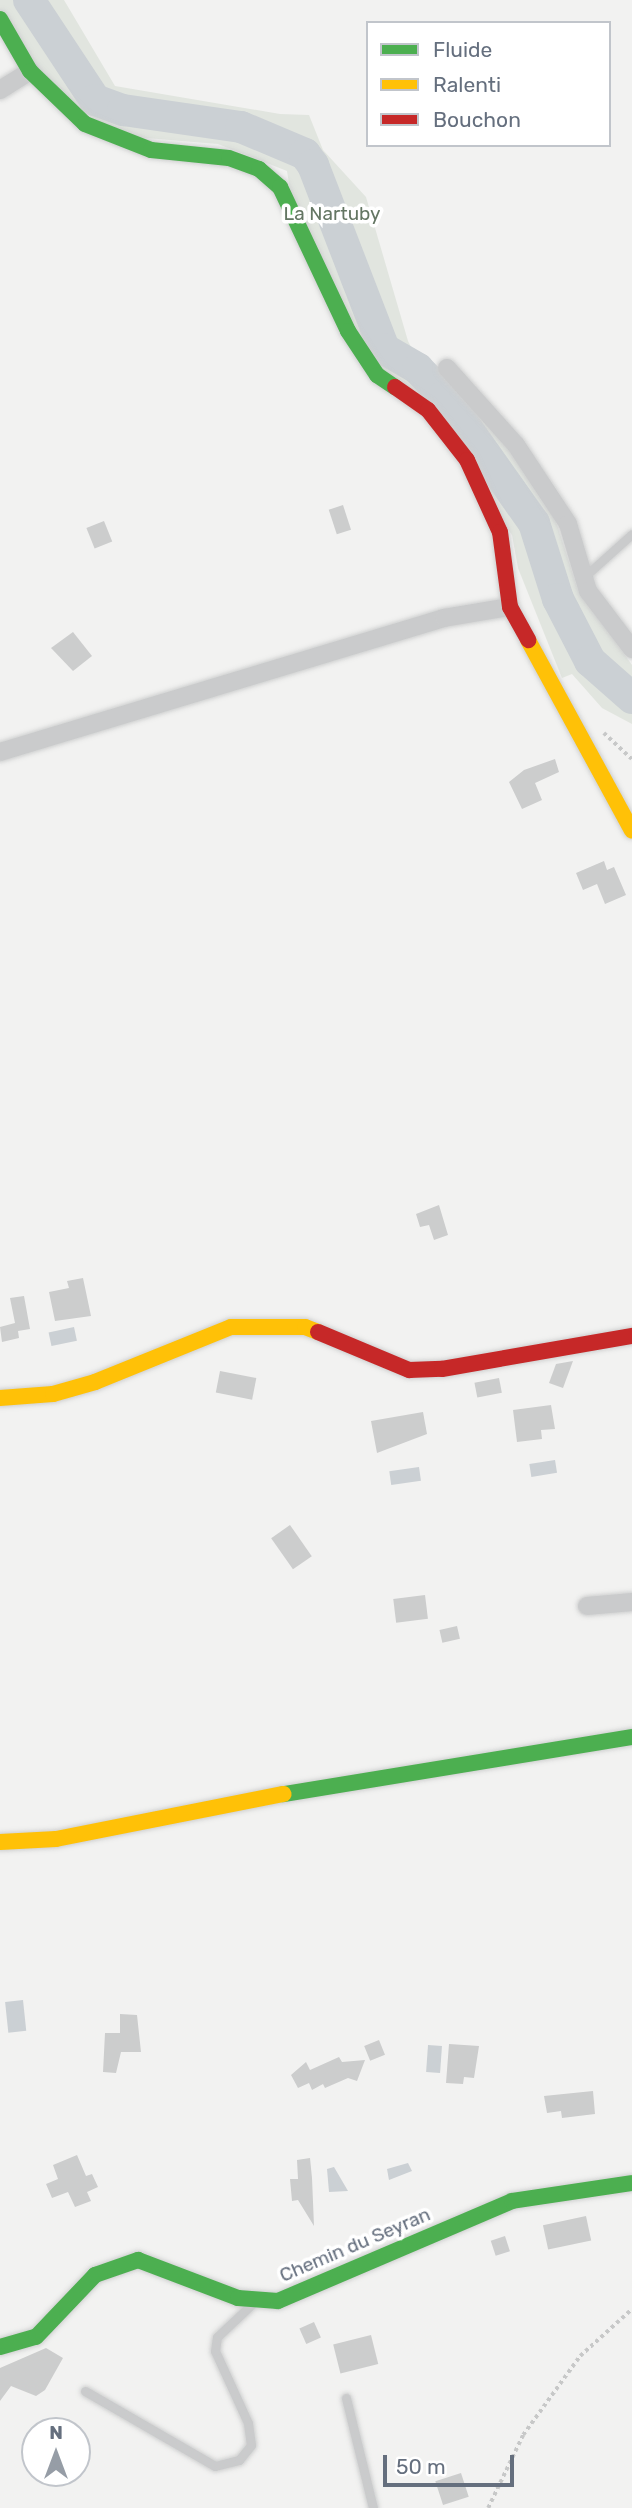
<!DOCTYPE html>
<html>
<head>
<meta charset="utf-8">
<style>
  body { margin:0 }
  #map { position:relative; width:632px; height:2508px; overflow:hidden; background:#f2f2f1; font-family:Rubik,sans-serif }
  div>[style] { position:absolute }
  .green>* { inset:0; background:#e1e5df }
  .water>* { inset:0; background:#cbd0d4; transform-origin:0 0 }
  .river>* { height:32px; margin:-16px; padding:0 16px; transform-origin:16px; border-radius:16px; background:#cbd0d4 }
  .building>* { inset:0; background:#cccdcd; transform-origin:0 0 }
  .path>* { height:3.5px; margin-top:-1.75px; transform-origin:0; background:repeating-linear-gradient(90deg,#c7c8c8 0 3.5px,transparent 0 7px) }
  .roads { filter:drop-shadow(0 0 2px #cfd0d0) drop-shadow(0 0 2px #cfd0d0) }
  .lane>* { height:9px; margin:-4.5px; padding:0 4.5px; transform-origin:4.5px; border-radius:4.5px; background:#cacbcc }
  .street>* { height:18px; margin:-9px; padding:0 9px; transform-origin:9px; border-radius:9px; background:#cacbcc }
  .fast>* { height:16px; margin:-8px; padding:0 8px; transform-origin:8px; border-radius:8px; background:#4caf50 }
  .slow>* { height:16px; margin:-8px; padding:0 8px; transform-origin:8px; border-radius:8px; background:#ffc107 }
  .jam>* { height:16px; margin:-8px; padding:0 8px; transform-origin:8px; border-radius:8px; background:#c62828 }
  span { translate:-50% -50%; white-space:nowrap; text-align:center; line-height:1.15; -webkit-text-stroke:7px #fff; paint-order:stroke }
  .park-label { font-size:19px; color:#647663 }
  .street-label { font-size:19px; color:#656f7e }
  .legend { position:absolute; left:366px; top:21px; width:245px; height:126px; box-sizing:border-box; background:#fff; border:2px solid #c1c5cb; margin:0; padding:9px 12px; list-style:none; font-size:21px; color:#656f7e }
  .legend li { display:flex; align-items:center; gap:14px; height:35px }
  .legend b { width:35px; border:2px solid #c1c5cb }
  .north { position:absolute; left:21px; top:2417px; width:70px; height:70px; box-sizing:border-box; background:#fff; border:2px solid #c1c5cb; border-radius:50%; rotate:0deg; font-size:19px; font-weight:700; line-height:28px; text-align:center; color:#656f7e }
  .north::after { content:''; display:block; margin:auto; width:24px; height:32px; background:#969da6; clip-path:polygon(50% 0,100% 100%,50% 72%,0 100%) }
  .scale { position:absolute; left:383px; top:2455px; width:131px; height:32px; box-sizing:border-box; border:4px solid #656f7e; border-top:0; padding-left:9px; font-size:21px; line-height:24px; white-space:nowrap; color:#656f7e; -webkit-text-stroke:5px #fff; paint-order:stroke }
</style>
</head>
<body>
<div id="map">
  <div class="green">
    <i style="clip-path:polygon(0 0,64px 0,115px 86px,280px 114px,309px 115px,323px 150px,366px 197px,408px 341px,420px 365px,442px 369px,511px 447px,550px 503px,578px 590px,632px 665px,632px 724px,602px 708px,572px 674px,562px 678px,518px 568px,512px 535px,434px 421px,384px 377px,295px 221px,287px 171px,218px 144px,122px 136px,47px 88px,0 10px)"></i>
  </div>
  <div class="water">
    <i style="left:74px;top:1327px;width:14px;height:26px;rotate:78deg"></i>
    <i style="left:555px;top:1460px;width:13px;height:26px;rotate:81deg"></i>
    <i style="left:419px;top:1467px;width:14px;height:30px;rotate:82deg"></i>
    <i style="left:23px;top:2000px;width:31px;height:18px;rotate:84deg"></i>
    <i style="left:428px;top:2045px;width:14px;height:27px;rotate:4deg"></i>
    <i style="clip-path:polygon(408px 2163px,412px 2171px,389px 2180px,387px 2169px)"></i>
    <i style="clip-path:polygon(334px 2167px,348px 2191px,329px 2192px,327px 2169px)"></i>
  </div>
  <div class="river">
    <i style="left:29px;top:0;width:120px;rotate:56.6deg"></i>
    <i style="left:95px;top:100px;width:30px;rotate:20deg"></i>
    <i style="left:123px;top:110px;width:119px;rotate:8.2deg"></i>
    <i style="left:241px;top:127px;width:69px;rotate:22.9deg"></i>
    <i style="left:305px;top:154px;width:14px;rotate:54deg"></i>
    <i style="left:313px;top:165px;width:197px;rotate:68.9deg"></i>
    <i style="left:384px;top:349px;width:39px;rotate:30deg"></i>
    <i style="left:418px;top:369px;width:37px;rotate:46deg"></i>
    <i style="left:444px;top:396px;width:156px;rotate:54.7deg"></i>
    <i style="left:534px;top:523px;width:80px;rotate:72.5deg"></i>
    <i style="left:558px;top:599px;width:70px;rotate:62.7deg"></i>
    <i style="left:590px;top:661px;width:56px;rotate:41.4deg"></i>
  </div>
  <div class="building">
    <i style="left:343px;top:505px;width:26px;height:15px;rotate:72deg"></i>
    <i style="left:104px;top:521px;width:22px;height:19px;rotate:68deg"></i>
    <i style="clip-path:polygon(73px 632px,92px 656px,73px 671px,51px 648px)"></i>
    <i style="clip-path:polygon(555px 759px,559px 772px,535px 783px,542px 800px,522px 809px,509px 782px,524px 770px)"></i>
    <i style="clip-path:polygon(604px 861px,607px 870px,614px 867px,626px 895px,605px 904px,597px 884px,583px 890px,576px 873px)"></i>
    <i style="clip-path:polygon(439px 1205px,448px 1235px,434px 1240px,429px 1225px,420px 1227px,416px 1214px)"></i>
    <i style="clip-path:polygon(83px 1278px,91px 1316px,55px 1321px,49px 1292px,69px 1288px,67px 1281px)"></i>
    <i style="clip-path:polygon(24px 1296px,30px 1329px,18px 1331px,19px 1338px,2px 1342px,0 1327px,15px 1323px,10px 1298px)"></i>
    <i style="clip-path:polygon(573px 1361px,563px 1388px,549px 1383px,556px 1364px)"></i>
    <i style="left:220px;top:1371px;width:37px;height:22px;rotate:11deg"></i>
    <i style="left:499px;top:1378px;width:15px;height:25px;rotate:79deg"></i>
    <i style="clip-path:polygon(551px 1405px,555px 1429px,541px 1430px,542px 1439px,517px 1442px,513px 1410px)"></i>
    <i style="clip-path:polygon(423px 1412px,427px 1434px,377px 1453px,371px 1421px)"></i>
    <i style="left:290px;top:1525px;width:38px;height:23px;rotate:55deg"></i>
    <i style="left:425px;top:1595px;width:24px;height:32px;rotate:83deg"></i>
    <i style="left:457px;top:1626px;width:13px;height:18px;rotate:77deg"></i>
    <i style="clip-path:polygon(120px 2014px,137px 2015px,141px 2052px,121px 2052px,116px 2073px,103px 2072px,105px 2033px,120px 2033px)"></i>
    <i style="left:379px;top:2040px;width:16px;height:16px;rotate:68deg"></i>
    <i style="clip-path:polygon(449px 2044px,479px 2046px,474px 2078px,464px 2077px,463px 2084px,446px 2083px)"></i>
    <i style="clip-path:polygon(339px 2057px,342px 2062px,365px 2060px,357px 2081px,348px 2078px,325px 2088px,323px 2084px,312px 2090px,309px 2083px,298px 2088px,291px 2075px,306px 2062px,310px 2070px)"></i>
    <i style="clip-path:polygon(593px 2091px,595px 2114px,562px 2118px,561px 2111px,547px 2113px,544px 2096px)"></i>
    <i style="clip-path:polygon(77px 2155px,86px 2176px,92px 2174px,98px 2187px,87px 2192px,91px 2201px,75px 2207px,68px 2192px,52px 2198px,46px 2184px,58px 2179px,53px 2165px)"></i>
    <i style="clip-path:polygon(310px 2158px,312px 2178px,314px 2226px,298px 2200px,292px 2201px,290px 2179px,298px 2179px,297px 2160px)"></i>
    <i style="left:586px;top:2216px;width:25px;height:44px;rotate:78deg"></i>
    <i style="left:505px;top:2236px;width:16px;height:15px;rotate:72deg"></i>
    <i style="left:314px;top:2322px;width:17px;height:16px;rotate:66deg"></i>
    <i style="left:371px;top:2335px;width:30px;height:39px;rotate:76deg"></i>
    <i style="clip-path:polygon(46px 2348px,63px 2358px,45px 2390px,36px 2396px,11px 2386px,0 2401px,0 2368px)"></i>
    <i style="left:461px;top:2473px;width:25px;height:27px;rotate:72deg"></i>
  </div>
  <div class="path">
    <i style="left:604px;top:733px;width:38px;rotate:43deg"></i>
    <i style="left:488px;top:2508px;width:81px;rotate:-64.4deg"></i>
    <i style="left:523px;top:2435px;width:97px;rotate:-54.2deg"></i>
    <i style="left:580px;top:2356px;width:70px;rotate:-42.1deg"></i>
  </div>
  <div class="roads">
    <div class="lane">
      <i style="left:584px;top:577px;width:64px;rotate:-41.9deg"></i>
      <i style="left:85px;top:2391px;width:150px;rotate:30deg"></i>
      <i style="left:215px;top:2466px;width:25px;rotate:-14deg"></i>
      <i style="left:239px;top:2460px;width:19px;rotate:-51deg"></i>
      <i style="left:251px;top:2445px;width:22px;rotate:-98deg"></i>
      <i style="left:248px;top:2423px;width:79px;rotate:-114.6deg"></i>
      <i style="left:215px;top:2351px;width:14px;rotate:-82deg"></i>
      <i style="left:217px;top:2337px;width:50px;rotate:-43.4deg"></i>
      <i style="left:346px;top:2398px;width:113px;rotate:76.2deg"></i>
    </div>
    <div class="street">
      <i style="left:0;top:90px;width:36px;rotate:-32deg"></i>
      <i style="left:447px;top:368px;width:103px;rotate:48.1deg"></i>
      <i style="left:516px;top:445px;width:95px;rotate:56.6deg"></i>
      <i style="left:568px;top:524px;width:70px;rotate:73.4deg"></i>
      <i style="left:588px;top:591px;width:73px;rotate:52.8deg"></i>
      <i style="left:0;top:752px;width:464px;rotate:-16.8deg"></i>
      <i style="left:444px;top:618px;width:67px;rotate:-9.5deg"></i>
      <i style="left:587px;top:1606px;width:45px;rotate:-5.1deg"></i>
    </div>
    <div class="fast">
      <i style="left:0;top:19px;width:60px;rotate:60deg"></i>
      <i style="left:30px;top:71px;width:76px;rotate:43.9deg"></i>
      <i style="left:85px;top:124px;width:71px;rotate:21.5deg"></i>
      <i style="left:151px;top:150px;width:78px;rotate:5.9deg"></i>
      <i style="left:229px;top:158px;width:32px;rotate:20deg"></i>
      <i style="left:259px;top:169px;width:28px;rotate:41deg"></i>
      <i style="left:280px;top:187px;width:159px;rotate:64.7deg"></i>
      <i style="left:348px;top:331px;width:53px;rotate:56.6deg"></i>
      <i style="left:377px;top:375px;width:22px;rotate:34deg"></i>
      <i style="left:284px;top:1794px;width:353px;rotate:-9.3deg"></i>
      <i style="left:0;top:2347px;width:37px;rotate:-16deg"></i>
      <i style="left:36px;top:2337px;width:86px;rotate:-46.4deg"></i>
      <i style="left:95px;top:2275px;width:46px;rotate:-19.2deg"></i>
      <i style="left:138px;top:2260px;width:107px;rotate:20.8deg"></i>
      <i style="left:238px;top:2298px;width:40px;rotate:4.3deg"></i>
      <i style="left:278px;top:2301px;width:254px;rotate:-23.1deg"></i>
      <i style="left:512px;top:2201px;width:121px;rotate:-8.5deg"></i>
    </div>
    <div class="slow">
      <i style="left:528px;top:640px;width:217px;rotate:61.4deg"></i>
      <i style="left:0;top:1398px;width:53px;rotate:-4.3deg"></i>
      <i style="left:53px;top:1394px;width:44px;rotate:-15.9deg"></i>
      <i style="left:95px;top:1382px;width:147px;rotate:-22deg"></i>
      <i style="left:231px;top:1327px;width:74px"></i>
      <i style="left:305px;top:1327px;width:14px;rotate:21deg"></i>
      <i style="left:0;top:1842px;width:56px;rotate:-3.1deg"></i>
      <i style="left:56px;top:1839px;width:232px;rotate:-11.2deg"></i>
    </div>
    <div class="jam">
      <i style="left:395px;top:387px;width:40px;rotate:34.9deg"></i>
      <i style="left:428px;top:410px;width:63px;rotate:52deg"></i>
      <i style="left:467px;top:460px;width:79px;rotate:65.4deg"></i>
      <i style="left:500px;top:532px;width:76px;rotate:82.4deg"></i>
      <i style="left:510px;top:607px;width:38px;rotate:61deg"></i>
      <i style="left:318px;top:1332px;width:99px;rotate:22.7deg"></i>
      <i style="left:409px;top:1370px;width:33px;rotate:-2deg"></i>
      <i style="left:442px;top:1369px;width:193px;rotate:-9.9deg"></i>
    </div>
  </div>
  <div class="park-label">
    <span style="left:332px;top:214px">La Nartuby</span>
  </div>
  <div class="street-label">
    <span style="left:355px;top:2245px;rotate:-23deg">Chemin du Seyran</span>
  </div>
  <ul class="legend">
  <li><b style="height:9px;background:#4caf50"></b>Fluide</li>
  <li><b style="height:9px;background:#ffc107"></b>Ralenti</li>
  <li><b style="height:9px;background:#c62828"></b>Bouchon</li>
  </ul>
  <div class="north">N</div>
  <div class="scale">50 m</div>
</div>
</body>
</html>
